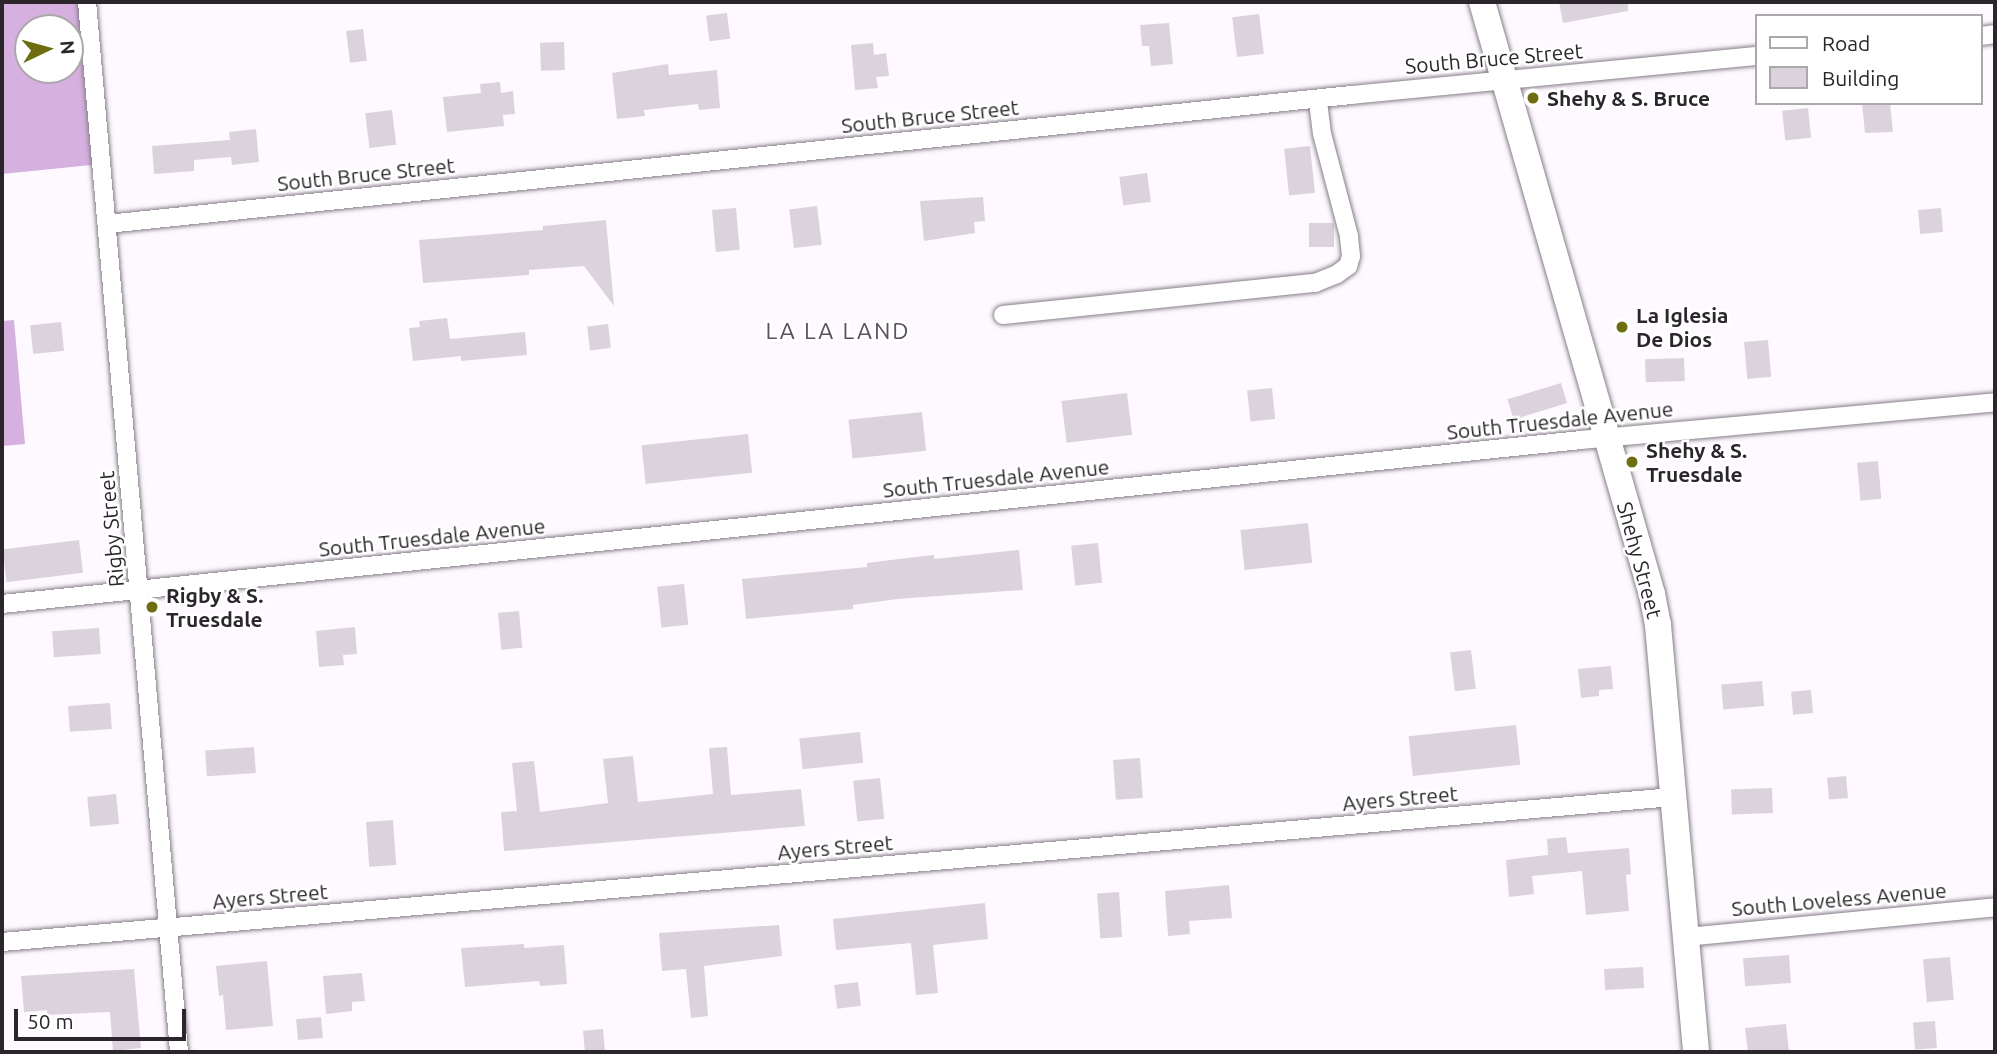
<!DOCTYPE html>
<html>
<head>
<meta charset="utf-8">
<style>
  body { margin:0 }
  #map { position:relative; width:1997px; height:1054px; overflow:hidden; background:#fdf9fe; font-family:Ubuntu,sans-serif }
  div>[style] { position:absolute }
  .forest>* { inset:0; background:#d6b0df }
  .building>* { inset:0; background:#dbd2dd; transform-origin:0 0 }
  .roads { filter:drop-shadow(0 0 2px #877e89) drop-shadow(0 0 2px #877e89) }
  .street>* { height:18px; margin:-9px; padding:0 9px; transform-origin:9px; border-radius:9px; background:#fff }
  .secondary>* { height:26px; margin:-13px; padding:0 13px; transform-origin:13px; border-radius:13px; background:#fff }
  .dots>* { width:19px; height:19px; translate:-50% -50%; box-sizing:border-box; border:4px solid #fff; border-radius:50% }
  span { translate:-50% -50%; white-space:nowrap; text-align:center; line-height:1.15; -webkit-text-stroke:5px #fff; paint-order:stroke }
  .street-label { font-size:21px; color:#2a262b }
  .poi-label { font-size:21px; color:#2a262b; font-weight:700 }
  .left { translate:0 -50%; text-align:left }
  .neighbourhood-label { font-size:23px; color:#59515b; letter-spacing:2px }
  .frame { position:absolute; inset:0; border:4px solid #2a262b; pointer-events:none }
  .legend { position:absolute; left:1755px; top:14px; width:228px; height:91px; box-sizing:border-box; background:#fff; border:2px solid #aaa8aa; margin:0; padding:9px 12px; list-style:none; font-size:21px; color:#2a262b }
  .legend li { display:flex; align-items:center; gap:14px; height:35px }
  .legend b { width:35px; border:2px solid #aaa8aa }
  .north { position:absolute; left:14px; top:14px; width:70px; height:70px; box-sizing:border-box; background:#fff; border:2px solid #aaa8aa; border-radius:50%; rotate:85deg; font-size:19px; font-weight:700; line-height:28px; text-align:center; color:#2a262b }
  .north::after { content:''; display:block; margin:auto; width:24px; height:32px; background:#6e6e10; clip-path:polygon(50% 0,100% 100%,50% 72%,0 100%) }
  .scale { position:absolute; left:14px; top:1009px; width:172px; height:32px; box-sizing:border-box; border:4px solid #2a262b; border-top:0; padding-left:9px; font-size:21px; line-height:24px; white-space:nowrap; color:#2a262b; -webkit-text-stroke:5px #fff; paint-order:stroke }
</style>
</head>
<body>
<div id="map">
  <div class="forest">
    <i style="clip-path:polygon(evenodd,2px 2px,87px 2px,101px 164px,2px 174px,2px 2px,28px 28px,70px 28px,70px 70px,28px 70px,28px 28px)"></i>
    <i style="clip-path:polygon(14px 320px,25px 444px,2px 446px,2px 321px)"></i>
  </div>
  <div class="building">
    <i style="clip-path:polygon(1559px 2px,1628px 2px,1628px 11px,1563px 23px)"></i>
    <i style="left:727px;top:13px;width:26px;height:21px;rotate:83deg"></i>
    <i style="left:1259px;top:14px;width:40px;height:27px;rotate:83deg"></i>
    <i style="clip-path:polygon(1169px 23px,1173px 64px,1151px 66px,1149px 46px,1142px 46px,1140px 25px)"></i>
    <i style="left:363px;top:29px;width:32px;height:17px;rotate:83deg"></i>
    <i style="left:564px;top:42px;width:28px;height:24px;rotate:88deg"></i>
    <i style="clip-path:polygon(873px 43px,874px 55px,886px 53px,889px 76px,876px 77px,878px 88px,855px 90px,851px 45px)"></i>
    <i style="clip-path:polygon(668px 64px,669px 75px,717px 70px,720px 108px,699px 110px,698px 104px,644px 110px,645px 116px,617px 119px,612px 73px)"></i>
    <i style="clip-path:polygon(500px 82px,501px 93px,513px 91px,515px 114px,503px 115px,504px 126px,447px 132px,443px 97px,481px 93px,480px 84px)"></i>
    <i style="clip-path:polygon(1862px 103px,1890px 103px,1893px 132px,1865px 133px)"></i>
    <i style="left:1808px;top:108px;width:30px;height:26px;rotate:84deg"></i>
    <i style="left:392px;top:110px;width:35px;height:27px;rotate:83deg"></i>
    <i style="clip-path:polygon(256px 129px,259px 162px,232px 165px,231px 157px,194px 160px,194px 171px,154px 174px,152px 146px,230px 140px,229px 132px)"></i>
    <i style="left:1310px;top:146px;width:47px;height:26px;rotate:84deg"></i>
    <i style="left:1147px;top:173px;width:29px;height:28px;rotate:82deg"></i>
    <i style="clip-path:polygon(983px 197px,985px 221px,974px 222px,975px 233px,924px 241px,920px 201px)"></i>
    <i style="left:817px;top:206px;width:39px;height:28px;rotate:83deg"></i>
    <i style="left:736px;top:208px;width:42px;height:24px;rotate:85deg"></i>
    <i style="left:1941px;top:208px;width:24px;height:23px;rotate:85deg"></i>
    <i style="clip-path:polygon(606px 220px,614px 306px,584px 266px,529px 270px,529px 275px,423px 283px,419px 240px,543px 230px,543px 226px)"></i>
    <i style="left:1309px;top:223px;width:25px;height:24px"></i>
    <i style="clip-path:polygon(447px 318px,450px 339px,525px 332px,527px 355px,461px 361px,461px 356px,413px 361px,409px 328px,420px 327px,419px 321px)"></i>
    <i style="left:61px;top:322px;width:29px;height:31px;rotate:84deg"></i>
    <i style="left:608px;top:324px;width:24px;height:21px;rotate:83deg"></i>
    <i style="left:1768px;top:340px;width:37px;height:24px;rotate:85deg"></i>
    <i style="left:1684px;top:358px;width:23px;height:39px;rotate:88deg"></i>
    <i style="left:1561px;top:383px;width:21px;height:56px;rotate:73deg"></i>
    <i style="left:1272px;top:388px;width:31px;height:25px;rotate:84deg"></i>
    <i style="left:1127px;top:393px;width:42px;height:66px;rotate:83deg"></i>
    <i style="left:922px;top:412px;width:39px;height:74px;rotate:84deg"></i>
    <i style="left:748px;top:434px;width:39px;height:107px;rotate:84deg"></i>
    <i style="left:1878px;top:461px;width:38px;height:21px;rotate:85deg"></i>
    <i style="left:1308px;top:523px;width:40px;height:68px;rotate:84deg"></i>
    <i style="left:79px;top:540px;width:33px;height:77px;rotate:83deg"></i>
    <i style="left:1098px;top:543px;width:40px;height:27px;rotate:84deg"></i>
    <i style="clip-path:polygon(1019px 550px,1023px 590px,897px 599px,853px 605px,853px 609px,746px 619px,742px 579px,867px 567px,867px 563px,907px 558px,934px 555px,934px 559px)"></i>
    <i style="left:684px;top:584px;width:41px;height:27px;rotate:84deg"></i>
    <i style="left:519px;top:611px;width:37px;height:21px;rotate:85deg"></i>
    <i style="clip-path:polygon(355px 627px,357px 654px,343px 655px,344px 665px,319px 667px,316px 631px)"></i>
    <i style="left:99px;top:628px;width:26px;height:47px;rotate:86deg"></i>
    <i style="left:1471px;top:650px;width:39px;height:21px;rotate:83deg"></i>
    <i style="clip-path:polygon(1611px 666px,1613px 689px,1599px 690px,1599px 696px,1581px 698px,1578px 669px)"></i>
    <i style="left:1762px;top:681px;width:25px;height:41px;rotate:85deg"></i>
    <i style="left:1811px;top:690px;width:23px;height:20px;rotate:85deg"></i>
    <i style="left:110px;top:703px;width:26px;height:42px;rotate:86deg"></i>
    <i style="left:1516px;top:725px;width:40px;height:108px;rotate:84deg"></i>
    <i style="left:860px;top:732px;width:31px;height:61px;rotate:84deg"></i>
    <i style="left:254px;top:747px;width:26px;height:49px;rotate:86deg"></i>
    <i style="clip-path:polygon(727px 747px,731px 795px,801px 789px,805px 826px,504px 851px,501px 812px,517px 811px,512px 763px,534px 761px,540px 812px,608px 803px,603px 759px,633px 756px,638px 802px,713px 794px,709px 748px)"></i>
    <i style="left:1140px;top:758px;width:40px;height:27px;rotate:86deg"></i>
    <i style="left:1846px;top:776px;width:22px;height:19px;rotate:85deg"></i>
    <i style="left:880px;top:778px;width:41px;height:27px;rotate:84deg"></i>
    <i style="left:1772px;top:788px;width:25px;height:41px;rotate:88deg"></i>
    <i style="left:116px;top:794px;width:30px;height:29px;rotate:84deg"></i>
    <i style="left:393px;top:820px;width:45px;height:27px;rotate:86deg"></i>
    <i style="clip-path:polygon(1566px 837px,1568px 853px,1629px 848px,1631px 874px,1626px 875px,1629px 911px,1586px 915px,1582px 871px,1532px 876px,1534px 894px,1509px 897px,1506px 860px,1548px 855px,1547px 839px)"></i>
    <i style="clip-path:polygon(1229px 885px,1232px 918px,1189px 921px,1190px 934px,1168px 936px,1165px 891px)"></i>
    <i style="left:1119px;top:892px;width:45px;height:22px;rotate:86deg"></i>
    <i style="clip-path:polygon(985px 903px,988px 939px,933px 945px,938px 993px,916px 995px,911px 943px,836px 950px,833px 919px)"></i>
    <i style="clip-path:polygon(779px 925px,782px 956px,704px 966px,708px 1016px,691px 1018px,686px 969px,662px 971px,659px 933px)"></i>
    <i style="clip-path:polygon(524px 944px,524px 948px,564px 945px,567px 984px,540px 986px,539px 981px,465px 987px,461px 948px)"></i>
    <i style="left:1789px;top:955px;width:28px;height:46px;rotate:86deg"></i>
    <i style="left:1950px;top:957px;width:43px;height:27px;rotate:85deg"></i>
    <i style="clip-path:polygon(267px 961px,273px 1026px,226px 1030px,223px 995px,219px 996px,216px 966px)"></i>
    <i style="left:1643px;top:967px;width:21px;height:39px;rotate:87deg"></i>
    <i style="clip-path:polygon(134px 969px,141px 1048px,113px 1051px,110px 1012px,47px 1015px,47px 1010px,24px 1012px,21px 976px)"></i>
    <i style="clip-path:polygon(362px 973px,365px 1001px,352px 1002px,352px 1011px,326px 1014px,323px 976px)"></i>
    <i style="left:858px;top:982px;width:24px;height:24px;rotate:83deg"></i>
    <i style="left:321px;top:1017px;width:21px;height:25px;rotate:85deg"></i>
    <i style="left:1935px;top:1021px;width:27px;height:22px;rotate:86deg"></i>
    <i style="clip-path:polygon(1786px 1024px,1789px 1052px,1748px 1052px,1745px 1028px)"></i>
    <i style="left:603px;top:1029px;width:23px;height:20px;rotate:85deg"></i>
  </div>
  <div class="roads">
    <div class="street">
      <i style="left:87px;top:2px;width:1054px;rotate:84.99deg"></i>
      <i style="left:1981px;top:36px;width:14px;rotate:-8deg"></i>
      <i style="left:107px;top:224px;width:1251px;rotate:-5.92deg"></i>
      <i style="left:1351px;top:95px;width:408px;rotate:-5.5deg"></i>
      <i style="left:1003px;top:315px;width:314px;rotate:-5.9deg"></i>
      <i style="left:1315px;top:283px;width:24px;rotate:-22deg"></i>
      <i style="left:1337px;top:274px;width:14px;rotate:-36deg"></i>
      <i style="left:1348px;top:266px;width:10px;rotate:-73deg"></i>
      <i style="left:1351px;top:256px;width:20px;rotate:-96deg"></i>
      <i style="left:1349px;top:236px;width:106px;rotate:-104.8deg"></i>
      <i style="left:1322px;top:134px;width:33px;rotate:-97deg"></i>
      <i style="left:2px;top:604px;width:1587px;rotate:-5.93deg"></i>
      <i style="left:1581px;top:440px;width:416px;rotate:-5.2deg"></i>
      <i style="left:1686px;top:937px;width:310px;rotate:-5.5deg"></i>
      <i style="left:2px;top:942px;width:1676px;rotate:-4.96deg"></i>
    </div>
    <div class="secondary">
      <i style="left:1482px;top:2px;width:616px;rotate:73.98deg"></i>
      <i style="left:1652px;top:594px;width:32px;rotate:79deg"></i>
      <i style="left:1658px;top:625px;width:429px;rotate:84.9deg"></i>
    </div>
  </div>
  <div class="dots">
    <i style="left:1533px;top:98px;background:#6e6e10"></i>
    <i style="left:1622px;top:327px;background:#6e6e10"></i>
    <i style="left:1632px;top:462px;background:#6e6e10"></i>
    <i style="left:152px;top:607px;background:#6e6e10"></i>
  </div>
  <div class="street-label">
    <span style="left:1494px;top:58px;rotate:-5deg">South Bruce Street</span>
    <span style="left:930px;top:116px;rotate:-6deg">South Bruce Street</span>
    <span style="left:366px;top:174px;rotate:-6deg">South Bruce Street</span>
    <span style="left:1560px;top:420px;rotate:-6deg">South Truesdale Avenue</span>
    <span style="left:996px;top:478px;rotate:-6deg">South Truesdale Avenue</span>
    <span style="left:111px;top:529px;rotate:-95deg">Rigby Street</span>
    <span style="left:432px;top:537px;rotate:-6deg">South Truesdale Avenue</span>
    <span style="left:1640px;top:560px;rotate:75deg">Shehy Street</span>
    <span style="left:1400px;top:798px;rotate:-5deg">Ayers Street</span>
    <span style="left:835px;top:847px;rotate:-5deg">Ayers Street</span>
    <span style="left:270px;top:896px;rotate:-5deg">Ayers Street</span>
    <span style="left:1839px;top:899px;rotate:-5deg">South Loveless Avenue</span>
  </div>
  <div class="poi-label">
    <span class="left" style="left:1547px;top:98px">Shehy &amp; S. Bruce</span>
    <span class="left" style="left:1636px;top:327px">La Iglesia<br>De Dios</span>
    <span class="left" style="left:1646px;top:462px">Shehy &amp; S.<br>Truesdale</span>
    <span class="left" style="left:166px;top:607px">Rigby &amp; S.<br>Truesdale</span>
  </div>
  <div class="neighbourhood-label">
    <span style="left:838px;top:331px">LA LA LAND</span>
  </div>
  <div class="frame"></div>
  <ul class="legend">
  <li><b style="height:9px;background:#fff"></b>Road</li>
  <li><b style="height:19px;background:#dbd2dd"></b>Building</li>
  </ul>
  <div class="north">N</div>
  <div class="scale">50 m</div>
</div>
</body>
</html>
